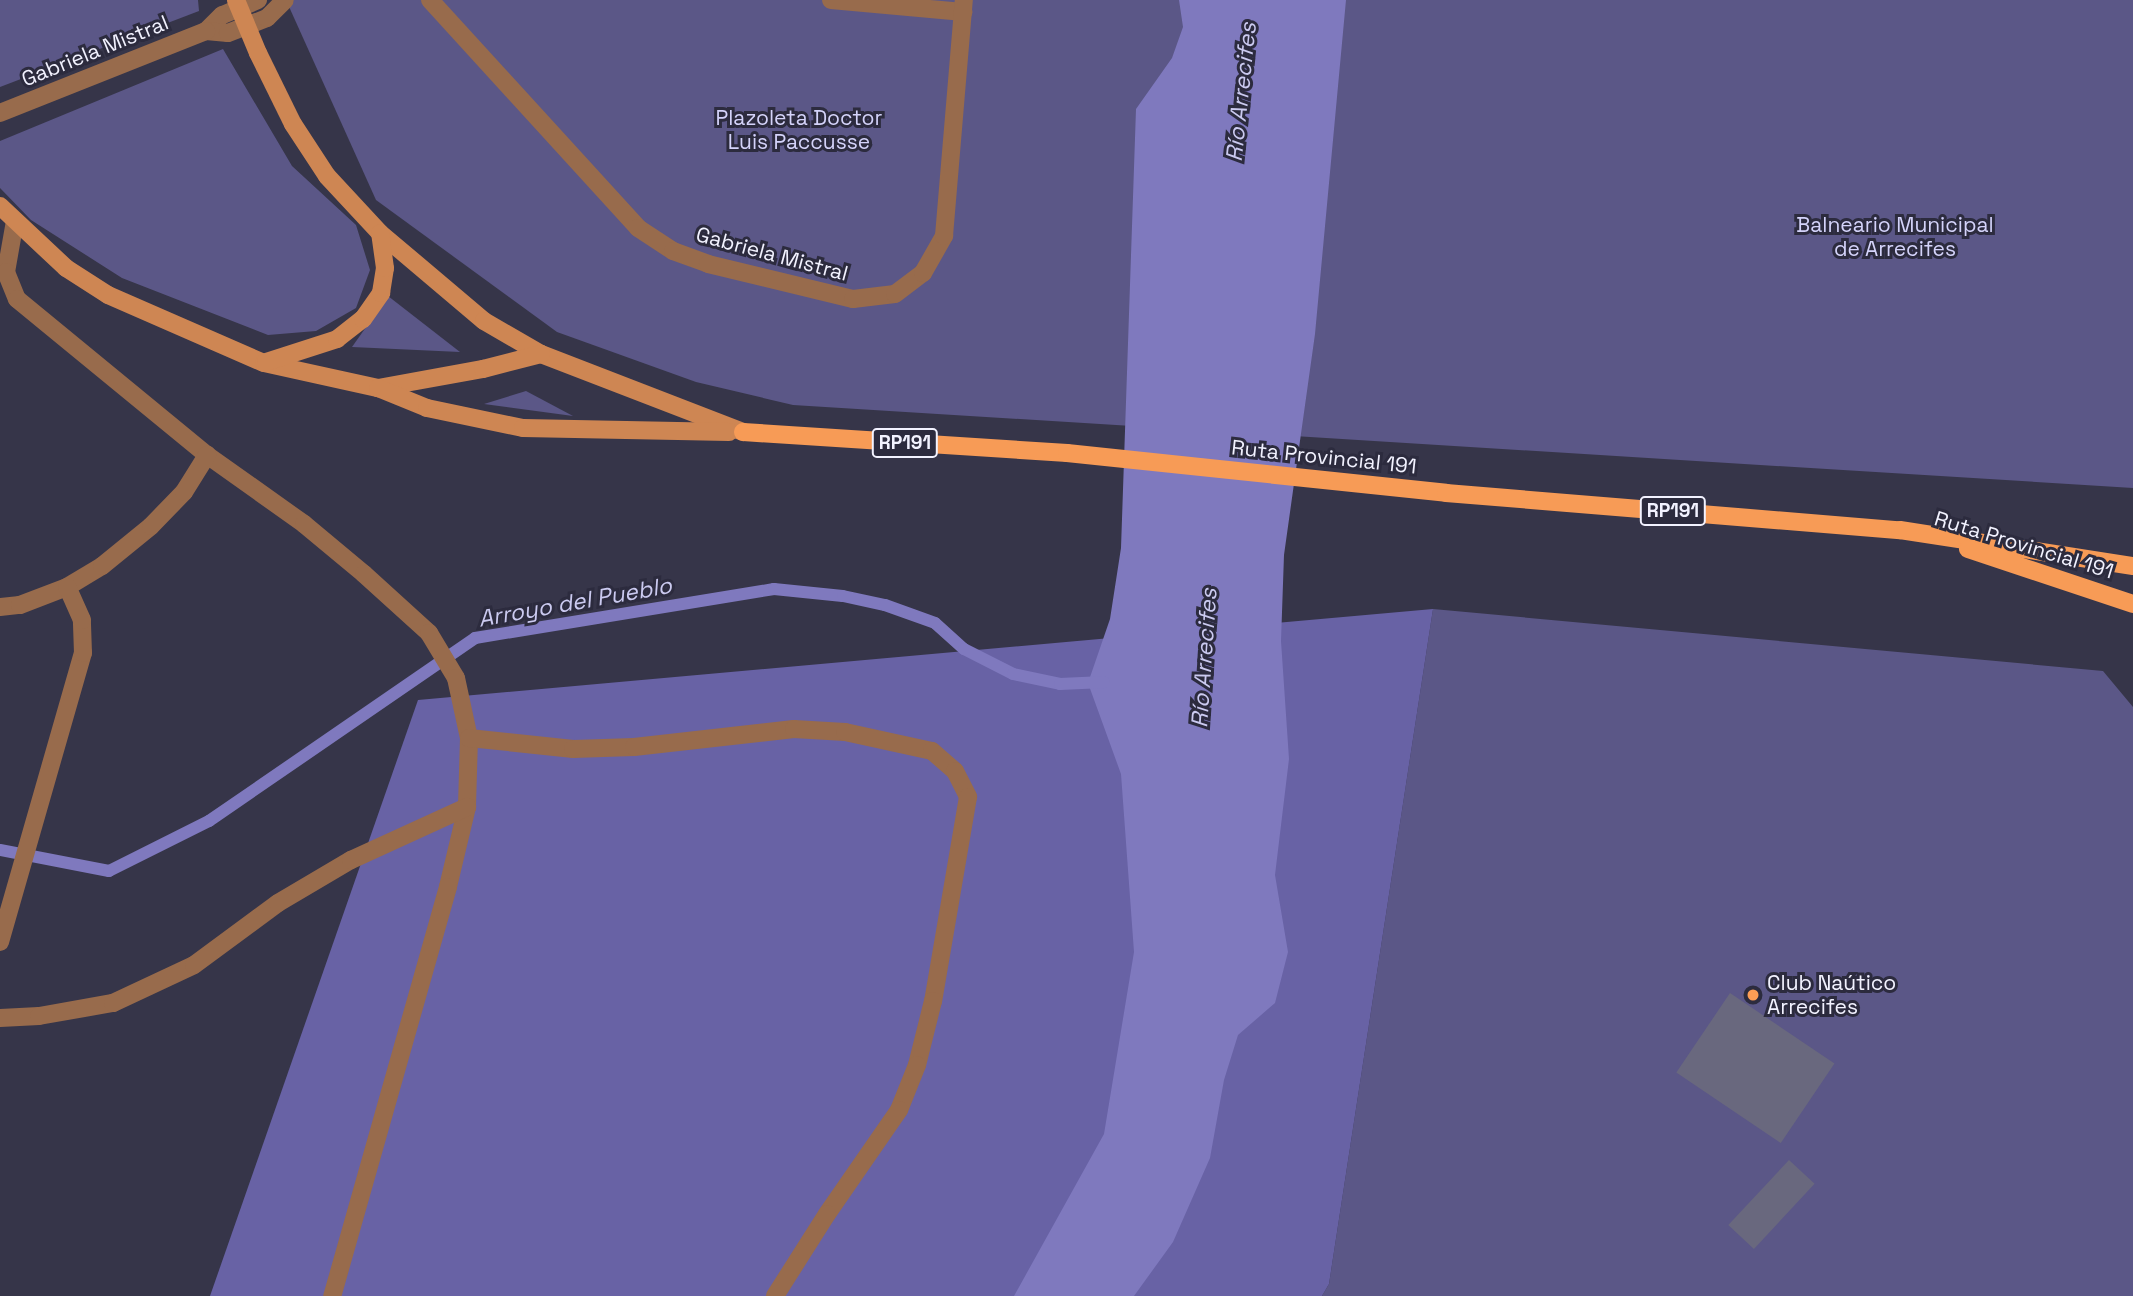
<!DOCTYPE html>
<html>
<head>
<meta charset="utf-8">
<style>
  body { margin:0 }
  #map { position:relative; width:2133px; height:1296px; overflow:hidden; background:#363549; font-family:"Space Grotesk",sans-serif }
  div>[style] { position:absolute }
  .green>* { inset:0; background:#5b5787 }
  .forest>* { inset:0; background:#6862a5 }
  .water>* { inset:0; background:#7f79be }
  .stream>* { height:12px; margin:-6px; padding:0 6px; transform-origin:6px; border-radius:6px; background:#7f79be }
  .building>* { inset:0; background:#69687e; transform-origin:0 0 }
  .pedestrian>* { height:18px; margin:-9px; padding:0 9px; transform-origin:9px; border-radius:9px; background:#986b4c }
  .minor>* { height:18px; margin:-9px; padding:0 9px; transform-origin:9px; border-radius:9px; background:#986b4c }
  .secondary>* { height:18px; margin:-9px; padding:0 9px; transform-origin:9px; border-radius:9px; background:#ce8653 }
  .primary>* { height:18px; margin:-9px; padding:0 9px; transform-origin:9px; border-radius:9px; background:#f79b56 }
  .secondary-bridge>* { height:18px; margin:-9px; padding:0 9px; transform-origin:9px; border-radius:9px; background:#ce8653 }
  .dots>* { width:19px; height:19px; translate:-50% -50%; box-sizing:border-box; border:4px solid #2c2b3e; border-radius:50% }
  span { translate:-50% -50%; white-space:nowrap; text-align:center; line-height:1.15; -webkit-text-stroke:6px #2c2b3e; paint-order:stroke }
  .shield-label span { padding:2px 5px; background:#2c2b3e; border:2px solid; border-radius:5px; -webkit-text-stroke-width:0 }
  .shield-label { font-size:19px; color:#f2f2ff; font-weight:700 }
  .street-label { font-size:21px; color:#f2f2ff }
  .park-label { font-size:21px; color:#d4d3fa }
  .poi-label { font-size:21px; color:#f2f2ff }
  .left { translate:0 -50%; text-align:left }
  .water-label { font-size:23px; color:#cbcaf0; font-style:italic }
</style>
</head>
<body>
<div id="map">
  <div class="green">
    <i style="clip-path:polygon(0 0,198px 0,199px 11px,0 87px)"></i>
    <i style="clip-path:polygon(286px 0,2133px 0,2133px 488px,793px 405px,696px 382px,557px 332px,376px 200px)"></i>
    <i style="clip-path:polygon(223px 49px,292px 166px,356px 225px,370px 270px,356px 308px,316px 331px,268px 335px,122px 278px,31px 220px,0 188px,0 141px)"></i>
    <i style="clip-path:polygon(388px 296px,460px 352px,352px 347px)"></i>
    <i style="clip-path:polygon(526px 391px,573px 416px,484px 404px)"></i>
    <i style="clip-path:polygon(1433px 609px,2103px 671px,2133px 707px,2133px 1296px,1322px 1296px,1329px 1284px)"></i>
  </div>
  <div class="forest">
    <i style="clip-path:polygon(1433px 609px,1329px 1284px,1322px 1296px,210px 1296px,418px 700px)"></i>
  </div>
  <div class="water">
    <i style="clip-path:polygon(1179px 0,1346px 0,1315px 334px,1284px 555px,1281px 641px,1289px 759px,1275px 875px,1288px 952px,1275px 1003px,1238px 1035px,1224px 1080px,1210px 1158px,1173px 1242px,1134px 1296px,1014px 1296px,1104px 1134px,1134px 952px,1121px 774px,1088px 683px,1110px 619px,1121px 548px,1136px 109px,1172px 58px,1183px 27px)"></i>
  </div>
  <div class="stream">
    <i style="left:0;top:850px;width:111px;rotate:10.9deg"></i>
    <i style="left:109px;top:871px;width:112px;rotate:-26.6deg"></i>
    <i style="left:209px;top:821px;width:323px;rotate:-34.5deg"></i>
    <i style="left:475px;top:638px;width:303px;rotate:-9.3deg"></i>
    <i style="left:774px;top:589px;width:69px;rotate:5.8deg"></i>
    <i style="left:843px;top:596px;width:43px;rotate:12.1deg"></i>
    <i style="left:885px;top:605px;width:53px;rotate:19.8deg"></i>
    <i style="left:935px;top:623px;width:39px;rotate:42deg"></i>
    <i style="left:964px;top:649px;width:55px;rotate:27deg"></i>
    <i style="left:1013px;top:674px;width:48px;rotate:12deg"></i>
    <i style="left:1060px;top:684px;width:44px;rotate:-2.6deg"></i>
  </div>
  <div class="building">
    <i style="left:1730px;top:993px;width:126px;height:96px;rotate:34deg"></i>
    <i style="left:1789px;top:1160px;width:35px;height:89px;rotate:43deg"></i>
  </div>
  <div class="pedestrian">
    <i style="left:831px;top:0;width:133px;rotate:5.2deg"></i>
  </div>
  <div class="minor">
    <i style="left:258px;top:0;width:39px;rotate:157deg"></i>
    <i style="left:222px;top:15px;width:23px;rotate:135deg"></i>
    <i style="left:206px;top:31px;width:22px;rotate:5deg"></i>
    <i style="left:228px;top:33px;width:42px;rotate:-21deg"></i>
    <i style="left:267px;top:18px;width:25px;rotate:-45deg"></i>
    <i style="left:430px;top:0;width:309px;rotate:47.6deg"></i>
    <i style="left:638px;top:228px;width:42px;rotate:33.3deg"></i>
    <i style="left:673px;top:251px;width:37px;rotate:20deg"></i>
    <i style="left:708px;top:264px;width:149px;rotate:13.6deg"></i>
    <i style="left:853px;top:299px;width:42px;rotate:-6.8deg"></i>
    <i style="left:895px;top:294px;width:35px;rotate:-37deg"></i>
    <i style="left:923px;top:273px;width:43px;rotate:-60.4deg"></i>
    <i style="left:944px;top:236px;width:237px;rotate:-85.2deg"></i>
    <i style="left:0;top:113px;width:222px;rotate:-21.7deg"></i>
    <i style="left:15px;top:221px;width:52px;rotate:100deg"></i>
    <i style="left:6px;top:272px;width:29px;rotate:68deg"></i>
    <i style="left:17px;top:299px;width:246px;rotate:39.4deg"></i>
    <i style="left:207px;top:455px;width:119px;rotate:35.4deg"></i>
    <i style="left:304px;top:524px;width:78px;rotate:39.8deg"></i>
    <i style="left:364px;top:574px;width:88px;rotate:42.2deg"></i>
    <i style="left:429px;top:633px;width:52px;rotate:59deg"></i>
    <i style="left:456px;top:678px;width:61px;rotate:77.8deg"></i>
    <i style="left:469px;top:738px;width:69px;rotate:91.7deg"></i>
    <i style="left:467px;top:807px;width:82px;rotate:103.4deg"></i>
    <i style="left:448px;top:887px;width:425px;rotate:105.8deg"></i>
    <i style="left:0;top:607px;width:20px;rotate:-6deg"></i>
    <i style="left:20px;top:605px;width:50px;rotate:-21deg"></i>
    <i style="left:67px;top:587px;width:41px;rotate:-31deg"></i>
    <i style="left:102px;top:566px;width:63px;rotate:-39.2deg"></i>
    <i style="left:151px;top:526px;width:47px;rotate:-45.9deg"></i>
    <i style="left:184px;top:492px;width:44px;rotate:-58.1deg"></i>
    <i style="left:469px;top:738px;width:105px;rotate:6deg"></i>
    <i style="left:573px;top:749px;width:61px;rotate:-1.9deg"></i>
    <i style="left:634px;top:747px;width:161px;rotate:-6.4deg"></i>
    <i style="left:794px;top:729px;width:51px;rotate:3.4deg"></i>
    <i style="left:845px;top:732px;width:89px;rotate:12.3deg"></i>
    <i style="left:932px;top:751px;width:30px;rotate:41deg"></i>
    <i style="left:955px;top:771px;width:29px;rotate:63deg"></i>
    <i style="left:968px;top:797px;width:207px;rotate:99.7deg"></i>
    <i style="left:933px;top:1001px;width:66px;rotate:104deg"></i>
    <i style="left:917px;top:1065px;width:48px;rotate:111.8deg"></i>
    <i style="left:899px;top:1110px;width:126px;rotate:124.7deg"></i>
    <i style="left:827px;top:1214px;width:97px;rotate:122.4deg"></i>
    <i style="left:0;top:942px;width:301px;rotate:-74deg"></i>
    <i style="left:83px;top:653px;width:33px;rotate:-92deg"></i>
    <i style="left:82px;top:620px;width:36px;rotate:-114deg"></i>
    <i style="left:0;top:1018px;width:39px;rotate:-3deg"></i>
    <i style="left:39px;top:1016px;width:75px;rotate:-10deg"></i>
    <i style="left:113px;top:1003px;width:89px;rotate:-25.1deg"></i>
    <i style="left:194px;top:965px;width:104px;rotate:-36.4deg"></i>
    <i style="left:278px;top:903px;width:85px;rotate:-30.5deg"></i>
    <i style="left:351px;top:860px;width:128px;rotate:-24.6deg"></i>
  </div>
  <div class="secondary">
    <i style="left:258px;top:53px;width:79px;rotate:63.8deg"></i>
    <i style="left:293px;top:124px;width:62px;rotate:56.8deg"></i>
    <i style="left:327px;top:176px;width:78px;rotate:47.1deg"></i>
    <i style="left:380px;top:233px;width:136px;rotate:40.2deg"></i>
    <i style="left:484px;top:321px;width:66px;rotate:30.1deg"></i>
    <i style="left:541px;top:354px;width:217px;rotate:21.1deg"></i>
    <i style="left:0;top:206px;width:91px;rotate:43.2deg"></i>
    <i style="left:66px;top:268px;width:50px;rotate:32.7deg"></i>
    <i style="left:108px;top:295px;width:170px;rotate:23.6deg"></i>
    <i style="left:264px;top:363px;width:117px;rotate:12.4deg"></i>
    <i style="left:378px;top:388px;width:107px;rotate:-10.3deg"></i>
    <i style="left:483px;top:369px;width:60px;rotate:-14.5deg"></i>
    <i style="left:266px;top:362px;width:75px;rotate:-17.9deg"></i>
    <i style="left:337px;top:339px;width:33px;rotate:-38deg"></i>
    <i style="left:363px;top:319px;width:32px;rotate:-55deg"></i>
    <i style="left:381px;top:293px;width:25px;rotate:-81deg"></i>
    <i style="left:385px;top:268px;width:35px;rotate:-98deg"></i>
    <i style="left:378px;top:388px;width:53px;rotate:22.2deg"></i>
    <i style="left:427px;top:408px;width:98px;rotate:11.8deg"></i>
    <i style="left:523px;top:428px;width:206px;rotate:1.1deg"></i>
  </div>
  <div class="primary">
    <i style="left:743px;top:432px;width:325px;rotate:3.7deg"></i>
    <i style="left:1067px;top:453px;width:381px;rotate:6deg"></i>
    <i style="left:1446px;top:493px;width:456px;rotate:4.7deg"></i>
    <i style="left:1900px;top:530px;width:236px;rotate:8.8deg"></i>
    <i style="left:1968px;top:549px;width:174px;rotate:18.4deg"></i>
  </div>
  <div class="secondary-bridge">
    <i style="left:236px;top:0;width:57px;rotate:67.5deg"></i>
  </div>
  <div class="dots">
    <i style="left:1753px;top:995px;background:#fd9d55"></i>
  </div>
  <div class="shield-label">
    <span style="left:905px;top:443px">RP191</span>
    <span style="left:1673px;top:511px">RP191</span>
  </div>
  <div class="street-label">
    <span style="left:95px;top:51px;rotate:-22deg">Gabriela Mistral</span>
    <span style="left:772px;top:254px;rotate:15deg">Gabriela Mistral</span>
    <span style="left:1324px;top:457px;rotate:6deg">Ruta Provincial 191</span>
    <span style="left:2024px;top:545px;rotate:17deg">Ruta Provincial 191</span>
  </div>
  <div class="park-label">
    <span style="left:799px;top:130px">Plazoleta Doctor<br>Luis Paccusse</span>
    <span style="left:1895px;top:237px">Balneario Municipal<br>de Arrecifes</span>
  </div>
  <div class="poi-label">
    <span class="left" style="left:1767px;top:995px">Club Naútico<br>Arrecifes</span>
  </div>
  <div class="water-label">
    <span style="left:1241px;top:92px;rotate:-84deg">Río Arrecifes</span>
    <span style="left:575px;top:602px;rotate:-10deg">Arroyo del Pueblo</span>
    <span style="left:1204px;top:658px;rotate:-86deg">Río Arrecifes</span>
  </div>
</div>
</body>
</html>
